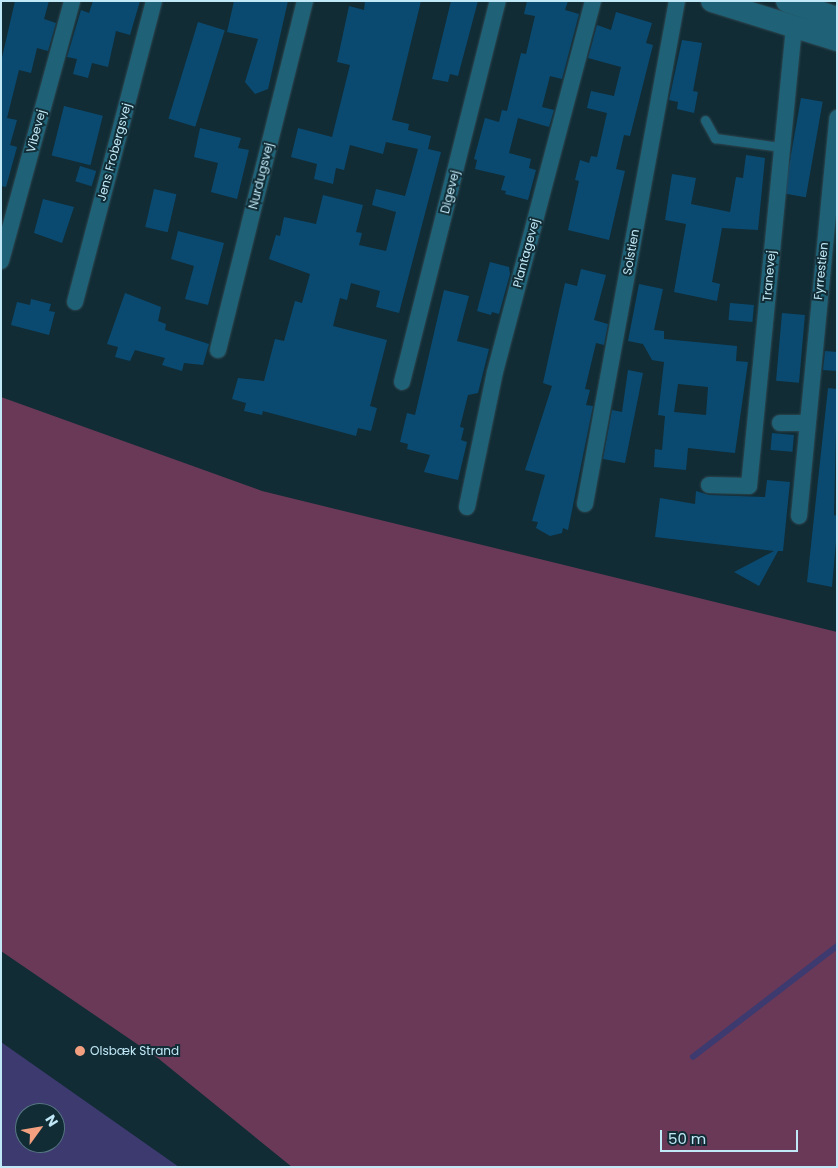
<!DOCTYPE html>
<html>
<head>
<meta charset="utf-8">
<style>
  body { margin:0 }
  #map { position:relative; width:838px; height:1168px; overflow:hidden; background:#112c35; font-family:Poppins,sans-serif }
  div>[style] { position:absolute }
  .green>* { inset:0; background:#6b3958 }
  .water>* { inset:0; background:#3c3a6f }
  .stream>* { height:5.5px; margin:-2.75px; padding:0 2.75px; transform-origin:2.75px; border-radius:2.75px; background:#3c3a6f }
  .building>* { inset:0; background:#0b4a70; transform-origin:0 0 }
  .roads { filter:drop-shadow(0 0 1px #2e4751) drop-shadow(0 0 1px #2e4751) }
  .service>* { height:9px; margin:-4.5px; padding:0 4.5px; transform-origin:4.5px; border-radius:4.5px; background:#1f6277 }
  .minor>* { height:16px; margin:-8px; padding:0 8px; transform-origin:8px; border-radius:8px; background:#1f6277 }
  .secondary>* { height:22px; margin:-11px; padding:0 11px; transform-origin:11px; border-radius:11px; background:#1f6277 }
  .dots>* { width:14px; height:14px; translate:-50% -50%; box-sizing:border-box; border:2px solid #112c35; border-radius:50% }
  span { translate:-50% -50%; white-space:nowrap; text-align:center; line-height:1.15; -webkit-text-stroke:4px #112c35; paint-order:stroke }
  .street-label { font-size:12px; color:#c0e8f7 }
  .poi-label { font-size:12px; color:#c0e8f7 }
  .left { translate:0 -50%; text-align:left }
  .frame { position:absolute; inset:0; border:2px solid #c0e8f7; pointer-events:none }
  .north { position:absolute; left:15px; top:1103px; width:50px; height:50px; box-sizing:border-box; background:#112c35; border:1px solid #577783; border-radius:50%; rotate:58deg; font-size:14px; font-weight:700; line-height:20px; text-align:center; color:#c0e8f7 }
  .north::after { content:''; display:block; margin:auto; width:18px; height:22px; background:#f2a07f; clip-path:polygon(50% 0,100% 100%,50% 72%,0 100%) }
  .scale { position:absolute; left:660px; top:1130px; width:138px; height:22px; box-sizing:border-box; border:2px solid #c0e8f7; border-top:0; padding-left:6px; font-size:15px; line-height:18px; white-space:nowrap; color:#c0e8f7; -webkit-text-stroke:4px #112c35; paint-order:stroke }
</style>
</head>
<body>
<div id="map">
  <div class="green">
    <i style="clip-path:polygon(1px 397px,262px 491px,837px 632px,837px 1167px,292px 1167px,159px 1059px,1px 951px)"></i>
  </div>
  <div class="water">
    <i style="clip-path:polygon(evenodd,1px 1042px,179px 1167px,1px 1167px,1px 1042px,25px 1113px,55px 1113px,55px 1143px,25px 1143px,25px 1113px)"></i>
  </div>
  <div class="stream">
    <i style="left:693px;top:1057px;width:182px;rotate:-37.6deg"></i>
  </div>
  <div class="building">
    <i style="clip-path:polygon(15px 1px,49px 1px,44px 19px,56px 23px,48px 51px,37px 48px,31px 73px,19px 70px,7px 118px,17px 120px,10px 145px,17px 147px,6px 187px,1px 186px,1px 62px)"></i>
    <i style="clip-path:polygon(93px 1px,140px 1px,130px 35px,116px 31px,108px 67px,92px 63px,88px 78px,73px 74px,77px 59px,67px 57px,81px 10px,89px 13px)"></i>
    <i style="clip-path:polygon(234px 1px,288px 1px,268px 89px,255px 94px,245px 82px,258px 39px,227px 32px)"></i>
    <i style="clip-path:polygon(365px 1px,421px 1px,392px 120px,409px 124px,408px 130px,431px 136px,428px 149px,441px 152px,399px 313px,376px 307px,380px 291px,351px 283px,347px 300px,340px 298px,333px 326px,387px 340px,370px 406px,377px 408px,371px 431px,358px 428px,356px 436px,263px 411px,262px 415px,244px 411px,246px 403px,232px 399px,238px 378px,264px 381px,275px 339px,284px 341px,295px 301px,302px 303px,310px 274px,269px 259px,276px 235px,280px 236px,284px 217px,316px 224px,323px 195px,363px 205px,356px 232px,362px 233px,359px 245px,386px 251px,396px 212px,372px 205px,376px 189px,405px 196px,418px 149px,386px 142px,383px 154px,350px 145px,344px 170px,336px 168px,333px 184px,314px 179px,317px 164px,291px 157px,298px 128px,332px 137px,350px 65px,337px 62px,349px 6px,364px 10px)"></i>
    <i style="clip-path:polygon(451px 1px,478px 1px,458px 76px,450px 74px,448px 82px,432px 79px)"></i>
    <i style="clip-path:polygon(527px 1px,568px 1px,565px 10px,579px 14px,562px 79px,550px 76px,542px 107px,554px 110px,549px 127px,518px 118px,509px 153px,531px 159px,529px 168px,536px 170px,528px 200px,505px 194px,506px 191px,501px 190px,505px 176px,475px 169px,477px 160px,474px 159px,485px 118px,499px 122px,502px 110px,507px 111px,521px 53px,526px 54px,535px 16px,524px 14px)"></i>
    <i style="clip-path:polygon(616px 12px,652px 23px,646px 43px,653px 45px,630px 136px,624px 135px,616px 169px,625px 171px,609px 240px,568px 230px,579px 181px,575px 180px,580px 160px,589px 163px,591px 156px,597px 157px,607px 113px,587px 108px,591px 91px,614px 96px,621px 67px,588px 58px,597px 25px,611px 30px)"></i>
    <i style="left:198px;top:22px;width:28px;height:101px;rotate:17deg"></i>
    <i style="clip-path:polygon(682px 40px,702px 43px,693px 91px,698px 92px,694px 113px,677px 109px,678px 102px,669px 100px)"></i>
    <i style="left:801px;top:98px;width:22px;height:97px;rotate:10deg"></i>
    <i style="left:64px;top:106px;width:40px;height:51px;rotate:14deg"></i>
    <i style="clip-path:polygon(200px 128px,241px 138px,238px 148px,249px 150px,237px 199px,211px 192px,218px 163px,194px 157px)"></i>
    <i style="clip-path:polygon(746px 155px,765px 158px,758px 230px,722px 228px,712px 282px,720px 284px,717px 301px,674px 292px,686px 224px,665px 220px,672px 174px,696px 178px,691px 204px,730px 212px,736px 177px,743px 178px)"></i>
    <i style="left:80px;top:166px;width:17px;height:16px;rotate:17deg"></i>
    <i style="left:154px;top:189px;width:23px;height:39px;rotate:13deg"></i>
    <i style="clip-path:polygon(43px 199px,74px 207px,62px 243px,34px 233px)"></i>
    <i style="clip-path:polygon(178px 231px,224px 243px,208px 305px,185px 299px,194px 266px,171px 259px)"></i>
    <i style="clip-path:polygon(490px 262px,509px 267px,510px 274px,499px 314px,492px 312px,491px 315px,477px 311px)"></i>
    <i style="clip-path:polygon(581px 269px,606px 275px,594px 320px,608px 324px,604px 345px,596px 343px,585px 389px,590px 390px,586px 405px,593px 406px,568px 530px,563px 528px,562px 533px,550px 536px,536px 528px,538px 522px,532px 521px,545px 475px,525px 470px,552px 386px,543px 383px,565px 283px,577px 286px)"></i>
    <i style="clip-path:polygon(evenodd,639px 284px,663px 289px,654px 330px,664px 331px,664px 339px,737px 346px,736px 361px,748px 362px,735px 453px,688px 448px,686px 470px,654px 467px,655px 449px,662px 450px,665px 416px,658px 415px,664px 362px,652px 360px,643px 344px,628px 341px,639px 284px,678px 384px,708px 387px,706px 415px,674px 412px,678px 384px)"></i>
    <i style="clip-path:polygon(444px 290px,469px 296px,457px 341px,489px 349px,478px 393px,468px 395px,460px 427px,464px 428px,461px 440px,467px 442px,458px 480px,424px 472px,430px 455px,407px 449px,408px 444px,400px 442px,407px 413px,415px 415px)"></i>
    <i style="clip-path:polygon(125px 293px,161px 307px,158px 321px,166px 324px,165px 330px,209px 344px,203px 365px,184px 363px,182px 371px,162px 365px,165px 358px,135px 350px,130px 361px,115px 357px,118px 347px,107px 344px)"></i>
    <i style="clip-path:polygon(31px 299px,51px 304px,49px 311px,55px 312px,49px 335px,11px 325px,17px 302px,30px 305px)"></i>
    <i style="left:730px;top:303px;width:24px;height:17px;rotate:5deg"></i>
    <i style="left:782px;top:313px;width:23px;height:68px;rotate:5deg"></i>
    <i style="clip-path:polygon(825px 351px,837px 352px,837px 371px,823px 370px)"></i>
    <i style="clip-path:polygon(628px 370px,643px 373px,625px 463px,603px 459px,612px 410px,622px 412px)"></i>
    <i style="clip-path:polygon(828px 388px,837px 389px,834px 515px,837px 516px,837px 530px,832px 587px,807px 582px)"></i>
    <i style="left:772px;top:433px;width:22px;height:17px;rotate:5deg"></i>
    <i style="clip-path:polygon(767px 480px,790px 482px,783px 551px,778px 551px,759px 586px,734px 572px,774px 551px,655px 537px,660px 498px,695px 504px,696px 491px,709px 495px,765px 497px)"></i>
  </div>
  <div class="roads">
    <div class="service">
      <i style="left:705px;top:120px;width:21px;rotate:61deg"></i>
      <i style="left:715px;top:138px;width:67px;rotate:7.8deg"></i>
    </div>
    <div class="minor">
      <i style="left:1px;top:261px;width:270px;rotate:-74.7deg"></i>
      <i style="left:75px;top:302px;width:311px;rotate:-75.3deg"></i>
      <i style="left:218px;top:350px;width:360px;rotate:-76deg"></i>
      <i style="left:402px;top:382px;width:393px;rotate:-75.9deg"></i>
      <i style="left:780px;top:423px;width:26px"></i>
      <i style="left:709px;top:485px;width:40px;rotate:1.4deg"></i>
      <i style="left:749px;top:486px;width:461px;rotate:-84.4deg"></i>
      <i style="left:585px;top:504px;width:511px;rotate:-79.64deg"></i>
      <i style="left:467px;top:507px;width:138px;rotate:-78.3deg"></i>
      <i style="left:495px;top:372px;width:384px;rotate:-75.2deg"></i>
      <i style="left:799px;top:516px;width:400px;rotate:-84.5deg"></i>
    </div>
    <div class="secondary">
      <i style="left:712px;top:1px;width:131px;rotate:17.3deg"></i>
      <i style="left:787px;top:1px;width:53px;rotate:18.8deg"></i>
    </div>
  </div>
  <div class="dots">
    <i style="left:80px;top:1051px;background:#f2a07f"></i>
  </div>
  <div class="street-label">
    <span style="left:36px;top:131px;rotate:-75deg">Vibevej</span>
    <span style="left:114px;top:152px;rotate:-75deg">Jens Frobergsvej</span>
    <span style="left:261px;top:176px;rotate:-76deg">Nurdugsvej</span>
    <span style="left:450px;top:192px;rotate:-76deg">Digevej</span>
    <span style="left:631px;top:252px;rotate:-80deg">Solstien</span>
    <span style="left:526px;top:253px;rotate:-75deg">Plantagevej</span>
    <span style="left:821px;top:271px;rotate:-84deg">Fyrrestien</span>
    <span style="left:769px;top:276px;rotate:-85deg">Tranevej</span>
  </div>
  <div class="poi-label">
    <span class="left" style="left:90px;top:1051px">Olsbæk Strand</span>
  </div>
  <div class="frame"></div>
  <div class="north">N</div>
  <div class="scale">50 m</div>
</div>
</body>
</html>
